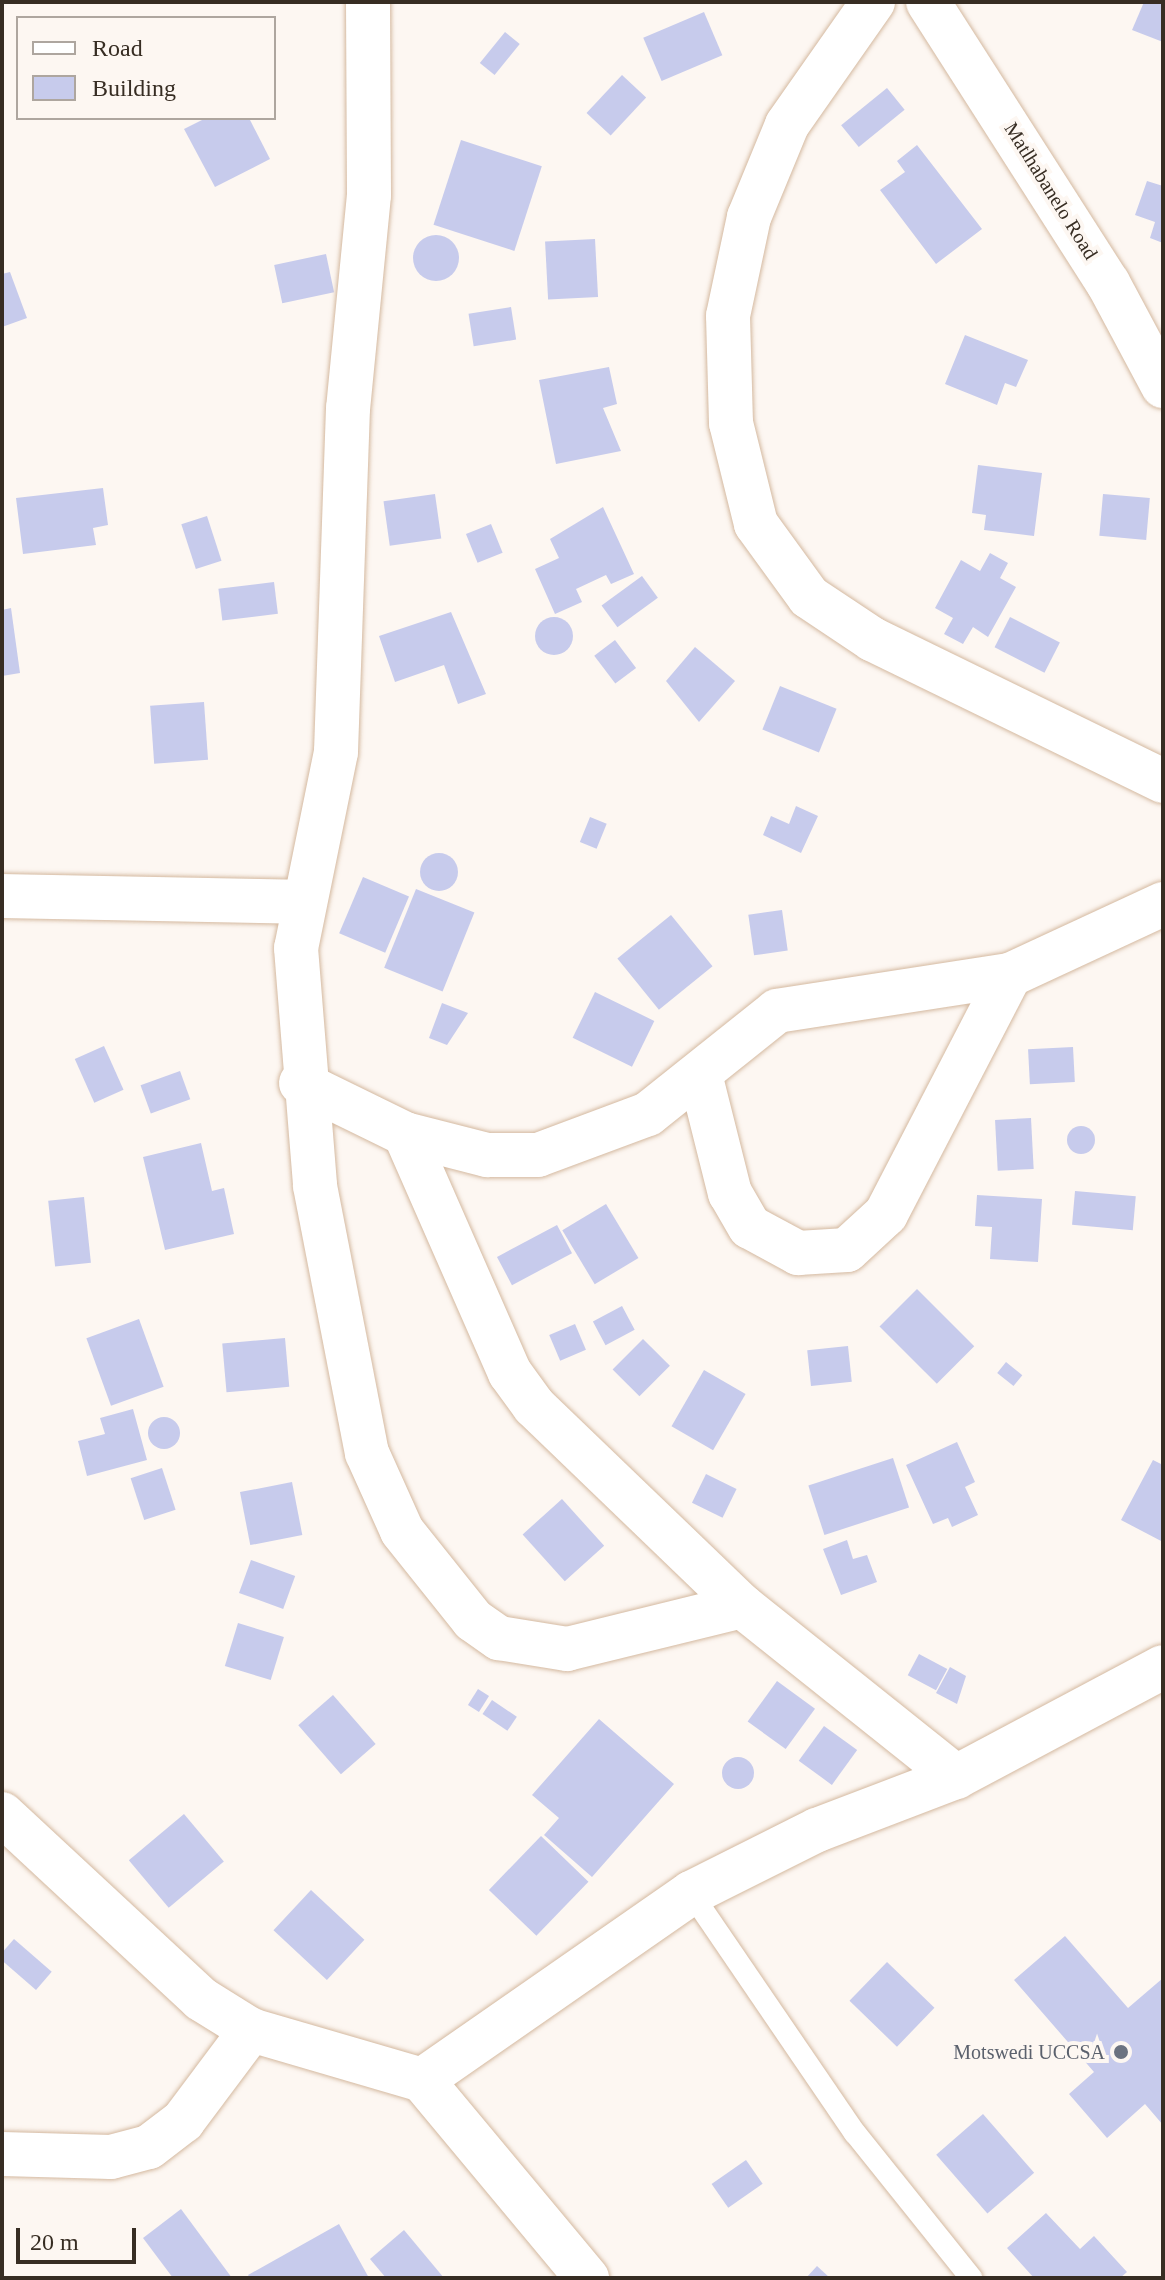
<!DOCTYPE html>
<html>
<head>
<meta charset="utf-8">
<style>
  body { margin:0 }
  #map { position:relative; width:1165px; height:2280px; overflow:hidden; background:#fdf7f2; font-family:"Times New Roman",serif }
  div>[style] { position:absolute }
  .building>* { inset:0; background:#c7cbec; transform-origin:0 0 }
  .round { border-radius:50% }
  .roads { filter:drop-shadow(0 0 2px #d4b9a0) drop-shadow(0 0 2px #d4b9a0) }
  .lane>* { height:22px; margin:-11px; padding:0 11px; transform-origin:11px; border-radius:11px; background:#fff }
  .street>* { height:44px; margin:-22px; padding:0 22px; transform-origin:22px; border-radius:22px; background:#fff }
  .dots>* { width:22px; height:22px; translate:-50% -50%; box-sizing:border-box; border:4px solid #fdf7f2; border-radius:50% }
  span { translate:-50% -50%; white-space:nowrap; text-align:center; line-height:1.15; -webkit-text-stroke:8px #fdf7f2; paint-order:stroke }
  .street-label { font-size:20px; color:#372d23 }
  .worship-label { font-size:20px; color:#5b616d }
  .right { translate:-100% -50%; text-align:right }
  .frame { position:absolute; inset:0; border:4px solid #372d23; pointer-events:none }
  .legend { position:absolute; left:16px; top:16px; width:260px; height:104px; box-sizing:border-box; background:#fdf7f2; border:2px solid #aea69f; margin:0; padding:10px 14px; list-style:none; font-size:24px; color:#372d23 }
  .legend li { display:flex; align-items:center; gap:16px; height:40px }
  .legend b { width:40px; border:2px solid #aea69f }
  .scale { position:absolute; left:16px; top:2228px; width:120px; height:36px; box-sizing:border-box; border:4px solid #372d23; border-top:0; padding-left:10px; font-size:24px; line-height:28px; white-space:nowrap; color:#372d23; -webkit-text-stroke:6px #fdf7f2; paint-order:stroke }
</style>
</head>
<body>
<div id="map">
  <div class="building">
    <i style="clip-path:polygon(1144px 2px,1163px 2px,1163px 42px,1132px 30px)"></i>
    <i style="left:704px;top:12px;width:47px;height:66px;rotate:67deg"></i>
    <i style="left:505px;top:32px;width:19px;height:40px;rotate:39deg"></i>
    <i style="left:622px;top:75px;width:33px;height:52px;rotate:43deg"></i>
    <i style="left:887px;top:88px;width:28px;height:59px;rotate:51deg"></i>
    <i style="clip-path:polygon(206px 118px,249px 118px,270px 159px,215px 187px,184px 129px)"></i>
    <i style="left:461px;top:140px;width:85px;height:89px;rotate:18deg"></i>
    <i style="clip-path:polygon(917px 145px,982px 229px,936px 264px,880px 190px,905px 172px,897px 161px)"></i>
    <i style="clip-path:polygon(1147px 181px,1163px 186px,1163px 243px,1150px 238px,1155px 222px,1135px 215px)"></i>
    <i class="round" style="left:413px;top:235px;width:46px;height:46px"></i>
    <i style="left:595px;top:239px;width:58px;height:50px;rotate:87deg"></i>
    <i style="left:326px;top:254px;width:39px;height:53px;rotate:78deg"></i>
    <i style="clip-path:polygon(10px 272px,27px 318px,2px 327px,2px 274px)"></i>
    <i style="left:511px;top:307px;width:33px;height:43px;rotate:81deg"></i>
    <i style="clip-path:polygon(965px 335px,1028px 360px,1016px 387px,1005px 383px,997px 405px,945px 384px)"></i>
    <i style="clip-path:polygon(609px 367px,617px 404px,603px 408px,621px 451px,556px 464px,539px 380px)"></i>
    <i style="clip-path:polygon(978px 465px,1042px 473px,1034px 536px,984px 530px,986px 515px,972px 513px)"></i>
    <i style="clip-path:polygon(103px 488px,108px 525px,93px 528px,96px 545px,23px 554px,16px 498px)"></i>
    <i style="left:435px;top:494px;width:45px;height:52px;rotate:82deg"></i>
    <i style="left:1103px;top:494px;width:47px;height:42px;rotate:5deg"></i>
    <i style="clip-path:polygon(603px 507px,634px 574px,611px 584px,606px 575px,576px 589px,582px 602px,555px 614px,535px 569px,559px 558px,550px 539px)"></i>
    <i style="left:207px;top:516px;width:47px;height:27px;rotate:72deg"></i>
    <i style="left:491px;top:524px;width:31px;height:27px;rotate:68deg"></i>
    <i style="clip-path:polygon(990px 553px,1008px 563px,1000px 578px,1016px 587px,988px 637px,973px 627px,963px 644px,944px 634px,953px 618px,935px 608px,961px 560px,980px 571px)"></i>
    <i style="left:642px;top:576px;width:27px;height:50px;rotate:54deg"></i>
    <i style="left:274px;top:582px;width:32px;height:56px;rotate:83deg"></i>
    <i style="clip-path:polygon(11px 608px,20px 673px,2px 676px,2px 610px)"></i>
    <i style="clip-path:polygon(451px 612px,486px 694px,458px 704px,444px 665px,395px 682px,379px 636px)"></i>
    <i style="left:1010px;top:617px;width:56px;height:34px;rotate:27deg"></i>
    <i class="round" style="left:535px;top:617px;width:38px;height:38px"></i>
    <i style="left:615px;top:640px;width:35px;height:26px;rotate:53deg"></i>
    <i style="clip-path:polygon(695px 647px,735px 681px,699px 722px,666px 681px)"></i>
    <i style="left:780px;top:686px;width:61px;height:47px;rotate:22deg"></i>
    <i style="left:204px;top:702px;width:58px;height:54px;rotate:86deg"></i>
    <i style="clip-path:polygon(796px 806px,818px 816px,801px 853px,763px 835px,771px 816px,789px 824px)"></i>
    <i style="left:590px;top:817px;width:18px;height:27px;rotate:22deg"></i>
    <i class="round" style="left:420px;top:853px;width:38px;height:38px"></i>
    <i style="left:363px;top:877px;width:50px;height:61px;rotate:23deg"></i>
    <i style="left:416px;top:889px;width:63px;height:85px;rotate:22deg"></i>
    <i style="left:782px;top:910px;width:41px;height:34px;rotate:82deg"></i>
    <i style="left:671px;top:915px;width:66px;height:69px;rotate:51deg"></i>
    <i style="left:595px;top:992px;width:66px;height:51px;rotate:26deg"></i>
    <i style="clip-path:polygon(442px 1003px,468px 1013px,447px 1045px,429px 1038px)"></i>
    <i style="left:104px;top:1046px;width:48px;height:32px;rotate:66deg"></i>
    <i style="left:1073px;top:1047px;width:35px;height:45px;rotate:87deg"></i>
    <i style="left:180px;top:1071px;width:30px;height:42px;rotate:70deg"></i>
    <i style="left:1031px;top:1118px;width:51px;height:36px;rotate:87deg"></i>
    <i class="round" style="left:1067px;top:1126px;width:28px;height:28px"></i>
    <i style="clip-path:polygon(201px 1143px,212px 1191px,224px 1188px,234px 1234px,165px 1250px,143px 1157px)"></i>
    <i style="left:1075px;top:1191px;width:61px;height:34px;rotate:5deg"></i>
    <i style="clip-path:polygon(977px 1195px,1042px 1199px,1038px 1262px,990px 1259px,992px 1227px,975px 1226px)"></i>
    <i style="left:84px;top:1197px;width:66px;height:36px;rotate:84deg"></i>
    <i style="left:606px;top:1204px;width:63px;height:51px;rotate:59deg"></i>
    <i style="left:557px;top:1225px;width:32px;height:68px;rotate:62deg"></i>
    <i style="left:917px;top:1289px;width:81px;height:53px;rotate:45deg"></i>
    <i style="left:622px;top:1306px;width:27px;height:33px;rotate:62deg"></i>
    <i style="left:139px;top:1319px;width:72px;height:56px;rotate:70deg"></i>
    <i style="left:575px;top:1324px;width:28px;height:28px;rotate:67deg"></i>
    <i style="left:285px;top:1338px;width:49px;height:63px;rotate:85deg"></i>
    <i style="left:643px;top:1339px;width:38px;height:43px;rotate:45deg"></i>
    <i style="left:848px;top:1346px;width:36px;height:41px;rotate:84deg"></i>
    <i style="left:1006px;top:1362px;width:21px;height:14px;rotate:39deg"></i>
    <i style="left:704px;top:1370px;width:48px;height:65px;rotate:30deg"></i>
    <i style="clip-path:polygon(133px 1409px,147px 1460px,87px 1476px,78px 1441px,105px 1434px,100px 1418px)"></i>
    <i class="round" style="left:148px;top:1417px;width:32px;height:32px"></i>
    <i style="clip-path:polygon(957px 1442px,975px 1482px,965px 1487px,978px 1515px,952px 1527px,948px 1518px,933px 1524px,906px 1465px)"></i>
    <i style="left:893px;top:1458px;width:52px;height:89px;rotate:72deg"></i>
    <i style="clip-path:polygon(1153px 1460px,1163px 1465px,1163px 1542px,1121px 1520px)"></i>
    <i style="left:162px;top:1468px;width:44px;height:33px;rotate:72deg"></i>
    <i style="left:706px;top:1474px;width:34px;height:32px;rotate:26deg"></i>
    <i style="left:292px;top:1482px;width:54px;height:53px;rotate:79deg"></i>
    <i style="left:562px;top:1499px;width:63px;height:53px;rotate:48deg"></i>
    <i style="clip-path:polygon(847px 1540px,853px 1559px,867px 1555px,877px 1582px,841px 1595px,823px 1549px)"></i>
    <i style="left:251px;top:1560px;width:47px;height:35px;rotate:20deg"></i>
    <i style="left:238px;top:1623px;width:48px;height:45px;rotate:17deg"></i>
    <i style="left:919px;top:1654px;width:32px;height:24px;rotate:28deg"></i>
    <i style="clip-path:polygon(950px 1667px,966px 1676px,957px 1704px,936px 1693px)"></i>
    <i style="left:777px;top:1681px;width:47px;height:50px;rotate:36deg"></i>
    <i style="left:478px;top:1689px;width:13px;height:19px;rotate:32deg"></i>
    <i style="left:333px;top:1695px;width:65px;height:46px;rotate:49deg"></i>
    <i style="left:492px;top:1700px;width:30px;height:17px;rotate:34deg"></i>
    <i style="clip-path:polygon(599px 1719px,674px 1784px,592px 1877px,544px 1835px,559px 1818px,532px 1795px)"></i>
    <i style="left:824px;top:1726px;width:41px;height:43px;rotate:36deg"></i>
    <i class="round" style="left:722px;top:1757px;width:32px;height:32px"></i>
    <i style="left:184px;top:1814px;width:62px;height:72px;rotate:50deg"></i>
    <i style="left:541px;top:1836px;width:66px;height:75px;rotate:44deg"></i>
    <i style="left:311px;top:1890px;width:73px;height:55px;rotate:43deg"></i>
    <i style="clip-path:polygon(1065px 1936px,1128px 2008px,1163px 1978px,1163px 2125px,1145px 2104px,1107px 2138px,1069px 2094px,1094px 2072px,1014px 1980px)"></i>
    <i style="left:14px;top:1939px;width:50px;height:24px;rotate:41deg"></i>
    <i style="left:887px;top:1962px;width:66px;height:54px;rotate:44deg"></i>
    <i style="left:983px;top:2114px;width:78px;height:62px;rotate:49deg"></i>
    <i style="left:746px;top:2160px;width:29px;height:42px;rotate:55deg"></i>
    <i style="clip-path:polygon(181px 2209px,232px 2278px,173px 2278px,143px 2238px)"></i>
    <i style="clip-path:polygon(1046px 2213px,1080px 2249px,1094px 2236px,1127px 2272px,1120px 2278px,1034px 2278px,1007px 2248px)"></i>
    <i style="clip-path:polygon(339px 2224px,369px 2278px,250px 2278px,248px 2275px)"></i>
    <i style="clip-path:polygon(404px 2230px,444px 2278px,386px 2278px,370px 2259px)"></i>
    <i style="clip-path:polygon(817px 2266px,830px 2278px,806px 2278px)"></i>
  </div>
  <div class="roads">
    <div class="lane">
      <i style="left:691px;top:1893px;width:291px;rotate:55.7deg"></i>
      <i style="left:855px;top:2133px;width:186px;rotate:51.3deg"></i>
    </div>
    <div class="street">
      <i style="left:368px;top:2px;width:193px;rotate:89.7deg"></i>
      <i style="left:369px;top:195px;width:214px;rotate:95.6deg"></i>
      <i style="left:348px;top:408px;width:344px;rotate:92deg"></i>
      <i style="left:336px;top:752px;width:200px;rotate:101.5deg"></i>
      <i style="left:296px;top:948px;width:239px;rotate:85.4deg"></i>
      <i style="left:315px;top:1186px;width:272px;rotate:79deg"></i>
      <i style="left:367px;top:1453px;width:85px;rotate:65.8deg"></i>
      <i style="left:402px;top:1531px;width:114px;rotate:51.4deg"></i>
      <i style="left:473px;top:1620px;width:32px;rotate:35deg"></i>
      <i style="left:499px;top:1638px;width:69px;rotate:9.2deg"></i>
      <i style="left:567px;top:1649px;width:180px;rotate:-13.8deg"></i>
      <i style="left:742px;top:1606px;width:274px;rotate:38.6deg"></i>
      <i style="left:873px;top:2px;width:150px;rotate:125deg"></i>
      <i style="left:787px;top:125px;width:100px;rotate:112.4deg"></i>
      <i style="left:749px;top:217px;width:101px;rotate:102deg"></i>
      <i style="left:728px;top:316px;width:107px;rotate:88.4deg"></i>
      <i style="left:731px;top:423px;width:104px;rotate:76.1deg"></i>
      <i style="left:756px;top:524px;width:90px;rotate:54deg"></i>
      <i style="left:809px;top:597px;width:76px;rotate:33.7deg"></i>
      <i style="left:872px;top:639px;width:324px;rotate:26deg"></i>
      <i style="left:928px;top:2px;width:334px;rotate:57.4deg"></i>
      <i style="left:1108px;top:283px;width:117px;rotate:61.9deg"></i>
      <i style="left:2px;top:896px;width:300px;rotate:1.1deg"></i>
      <i style="left:700px;top:1074px;width:123px;rotate:75.9deg"></i>
      <i style="left:730px;top:1193px;width:39px;rotate:60deg"></i>
      <i style="left:750px;top:1227px;width:55px;rotate:28.4deg"></i>
      <i style="left:798px;top:1253px;width:49px;rotate:-3.5deg"></i>
      <i style="left:847px;top:1250px;width:53px;rotate:-42.7deg"></i>
      <i style="left:886px;top:1214px;width:269px;rotate:-62.6deg"></i>
      <i style="left:301px;top:1083px;width:116px;rotate:26.1deg"></i>
      <i style="left:405px;top:1134px;width:85px;rotate:14.4deg"></i>
      <i style="left:487px;top:1155px;width:51px"></i>
      <i style="left:538px;top:1155px;width:117px;rotate:-20.4deg"></i>
      <i style="left:648px;top:1114px;width:165px;rotate:-38.6deg"></i>
      <i style="left:777px;top:1011px;width:236px;rotate:-8.8deg"></i>
      <i style="left:1010px;top:975px;width:169px;rotate:-24.9deg"></i>
      <i style="left:405px;top:1134px;width:261px;rotate:66.3deg"></i>
      <i style="left:510px;top:1373px;width:41px;rotate:54deg"></i>
      <i style="left:534px;top:1406px;width:289px;rotate:43.9deg"></i>
      <i style="left:2px;top:1814px;width:272px;rotate:42.9deg"></i>
      <i style="left:201px;top:1999px;width:59px;rotate:31.8deg"></i>
      <i style="left:251px;top:2030px;width:178px;rotate:16.3deg"></i>
      <i style="left:422px;top:2080px;width:258px;rotate:50.2deg"></i>
      <i style="left:422px;top:2080px;width:328px;rotate:-34.8deg"></i>
      <i style="left:691px;top:1893px;width:141px;rotate:-26.6deg"></i>
      <i style="left:817px;top:1830px;width:149px;rotate:-20.9deg"></i>
      <i style="left:956px;top:1777px;width:234px;rotate:-28deg"></i>
      <i style="left:2px;top:2154px;width:109px;rotate:1.6deg"></i>
      <i style="left:111px;top:2157px;width:39px;rotate:-15deg"></i>
      <i style="left:149px;top:2147px;width:43px;rotate:-37.4deg"></i>
      <i style="left:183px;top:2121px;width:114px;rotate:-53.2deg"></i>
    </div>
  </div>
  <div class="dots">
    <i style="left:1121px;top:2052px;background:#6b7280"></i>
  </div>
  <div class="street-label">
    <span style="left:1051px;top:191px;rotate:58deg">Matlhabanelo Road</span>
  </div>
  <div class="worship-label">
    <span class="right" style="left:1105px;top:2052px">Motswedi UCCSA</span>
  </div>
  <div class="frame"></div>
  <ul class="legend">
  <li><b style="height:10px;background:#fff"></b>Road</li>
  <li><b style="height:22px;background:#c7cbec"></b>Building</li>
  </ul>
  <div class="scale">20 m</div>
</div>
</body>
</html>
